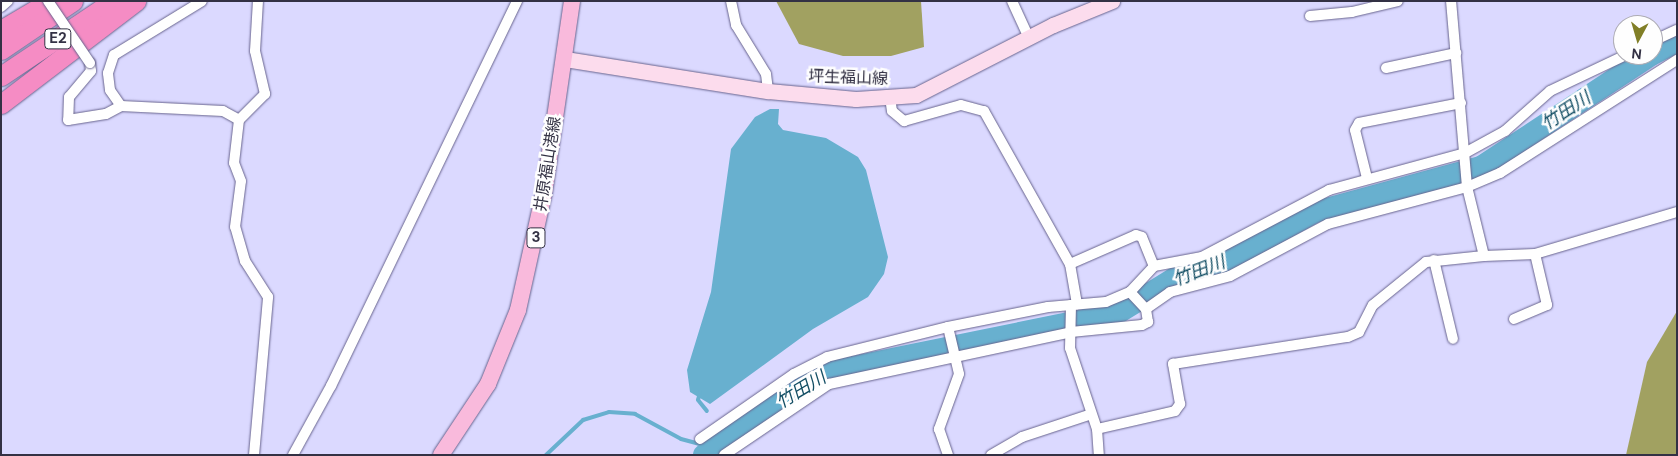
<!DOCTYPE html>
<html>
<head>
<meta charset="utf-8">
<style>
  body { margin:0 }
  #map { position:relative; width:1678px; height:456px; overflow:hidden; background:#dbd9ff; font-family:"DM Sans","Noto Sans JP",sans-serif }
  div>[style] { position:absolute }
  .forest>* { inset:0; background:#a1a161 }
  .water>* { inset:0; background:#68b0cf }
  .stream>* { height:4px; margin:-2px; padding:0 2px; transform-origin:2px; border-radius:2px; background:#68b0cf }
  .river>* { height:22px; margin:-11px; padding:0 11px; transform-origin:11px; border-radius:11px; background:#68b0cf }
  .roads { filter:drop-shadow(0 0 1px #68648e) drop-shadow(0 0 1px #68648e) }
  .street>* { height:10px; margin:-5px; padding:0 5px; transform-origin:5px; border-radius:5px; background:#fff }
  .secondary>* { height:15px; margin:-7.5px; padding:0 7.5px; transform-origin:7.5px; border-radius:7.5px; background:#fcdced }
  .primary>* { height:16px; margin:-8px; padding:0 8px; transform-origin:8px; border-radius:8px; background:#f9badc }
  .highway>* { height:19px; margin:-9.5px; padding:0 9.5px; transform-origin:9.5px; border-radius:9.5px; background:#f58cc4 }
  .bridges { filter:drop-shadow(0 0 1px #68648e) drop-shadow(0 0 1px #68648e) }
  .street-bridge>* { height:10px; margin:-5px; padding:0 5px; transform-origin:5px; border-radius:5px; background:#fff }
  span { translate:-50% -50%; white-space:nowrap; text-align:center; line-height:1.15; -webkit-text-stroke:5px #fefefe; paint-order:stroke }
  .shield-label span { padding:1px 4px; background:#fefefe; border:1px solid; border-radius:4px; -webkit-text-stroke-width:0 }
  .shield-label { font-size:15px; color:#333144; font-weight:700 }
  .street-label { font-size:16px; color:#333144 }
  .water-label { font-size:18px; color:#134e64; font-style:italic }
  .frame { position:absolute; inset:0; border:2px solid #333144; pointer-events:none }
  .north { position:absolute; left:1613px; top:15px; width:50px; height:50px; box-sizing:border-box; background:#fefefe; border:1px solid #adacb4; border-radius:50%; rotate:186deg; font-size:14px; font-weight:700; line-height:20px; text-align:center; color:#333144 }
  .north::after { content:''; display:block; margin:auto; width:18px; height:22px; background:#817f27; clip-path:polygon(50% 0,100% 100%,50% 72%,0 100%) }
</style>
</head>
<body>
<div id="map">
  <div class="forest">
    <i style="clip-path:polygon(776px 1px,921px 1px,924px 47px,891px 56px,843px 56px,799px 44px)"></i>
    <i style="clip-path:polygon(1677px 311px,1677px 455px,1626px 455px,1647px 362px)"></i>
  </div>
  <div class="water">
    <i style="clip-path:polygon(770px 109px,779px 109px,778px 124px,783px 130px,826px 138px,858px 157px,866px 170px,888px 257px,884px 274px,868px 297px,813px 329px,710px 404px,690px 392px,687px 370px,711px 292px,731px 149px,755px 117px)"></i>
  </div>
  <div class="stream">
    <i style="left:700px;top:392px;width:8px;rotate:104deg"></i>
    <i style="left:698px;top:400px;width:14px;rotate:51deg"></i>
    <i style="left:726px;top:430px;width:6px;rotate:51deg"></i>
    <i style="left:546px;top:455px;width:51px;rotate:-43.4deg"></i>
    <i style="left:583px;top:420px;width:27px;rotate:-17deg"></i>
    <i style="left:609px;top:412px;width:26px;rotate:4deg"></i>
    <i style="left:635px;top:414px;width:52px;rotate:28.5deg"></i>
    <i style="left:681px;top:439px;width:31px;rotate:15deg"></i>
  </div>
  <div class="river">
    <i style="left:1653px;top:54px;width:27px;rotate:-27deg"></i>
    <i style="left:704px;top:455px;width:131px;rotate:-35deg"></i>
    <i style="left:811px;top:380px;width:24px;rotate:-22deg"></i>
    <i style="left:833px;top:371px;width:291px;rotate:-11.5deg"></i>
    <i style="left:1118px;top:313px;width:67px;rotate:-31.6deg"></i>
    <i style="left:1175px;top:278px;width:38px;rotate:-14deg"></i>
    <i style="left:1212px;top:269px;width:118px;rotate:-29deg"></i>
    <i style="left:1315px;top:212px;width:172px;rotate:-15.2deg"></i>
    <i style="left:1481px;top:167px;width:204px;rotate:-33.4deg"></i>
  </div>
  <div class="roads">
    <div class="street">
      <i style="left:731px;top:1px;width:25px;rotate:78deg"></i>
      <i style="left:736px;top:25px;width:57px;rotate:58.5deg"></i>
      <i style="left:766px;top:74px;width:17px;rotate:83deg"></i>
      <i style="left:1012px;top:1px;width:41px;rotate:65.3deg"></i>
      <i style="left:1px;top:7px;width:9px;rotate:-41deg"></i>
      <i style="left:1310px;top:16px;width:42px;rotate:-5.4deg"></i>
      <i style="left:1352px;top:12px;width:47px;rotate:-13.4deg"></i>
      <i style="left:1653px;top:41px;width:26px;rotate:-25deg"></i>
      <i style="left:90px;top:63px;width:8px;rotate:83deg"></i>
      <i style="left:91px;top:71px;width:34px;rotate:130deg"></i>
      <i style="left:69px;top:97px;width:23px;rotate:92deg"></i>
      <i style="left:68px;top:120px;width:38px;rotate:-9deg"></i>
      <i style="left:106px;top:114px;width:17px;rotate:-28deg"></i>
      <i style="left:121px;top:106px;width:19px;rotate:-125deg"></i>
      <i style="left:110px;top:90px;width:17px;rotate:-97deg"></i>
      <i style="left:108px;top:73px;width:19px;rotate:-72deg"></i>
      <i style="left:114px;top:55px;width:103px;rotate:-31.5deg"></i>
      <i style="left:1386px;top:68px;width:72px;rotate:-12.1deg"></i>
      <i style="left:890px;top:97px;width:14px;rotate:82deg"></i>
      <i style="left:892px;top:111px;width:16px;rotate:40deg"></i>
      <i style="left:904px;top:121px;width:59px;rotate:-15.7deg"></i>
      <i style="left:961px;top:105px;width:24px;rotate:15deg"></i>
      <i style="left:984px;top:111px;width:176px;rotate:60.7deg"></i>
      <i style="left:1070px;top:264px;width:41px;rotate:80.1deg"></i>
      <i style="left:121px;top:106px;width:102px;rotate:2.8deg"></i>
      <i style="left:223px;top:111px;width:18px;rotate:29deg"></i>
      <i style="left:1367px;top:178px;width:49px;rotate:-104deg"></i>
      <i style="left:1355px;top:130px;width:8px;rotate:-60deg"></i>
      <i style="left:1359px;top:123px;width:104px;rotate:-11.1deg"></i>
      <i style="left:1484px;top:256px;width:51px;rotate:-2.2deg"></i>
      <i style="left:1535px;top:254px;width:148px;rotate:-16.5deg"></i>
      <i style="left:1434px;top:260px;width:81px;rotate:76.5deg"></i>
      <i style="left:1070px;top:264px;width:72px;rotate:-23.7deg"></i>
      <i style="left:1136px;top:235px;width:6px;rotate:18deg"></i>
      <i style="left:1142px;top:237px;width:31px;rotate:68deg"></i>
      <i style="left:1130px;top:292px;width:23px;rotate:47deg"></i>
      <i style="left:1071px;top:305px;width:43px;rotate:91.3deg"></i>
      <i style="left:1070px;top:348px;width:85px;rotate:71.6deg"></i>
      <i style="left:1097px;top:429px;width:80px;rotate:-13deg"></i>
      <i style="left:1175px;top:411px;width:9px;rotate:-54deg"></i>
      <i style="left:1180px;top:404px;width:41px;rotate:-99.9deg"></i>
      <i style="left:1173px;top:364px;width:177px;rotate:-8.8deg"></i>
      <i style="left:1348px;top:337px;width:12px;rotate:-24deg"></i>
      <i style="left:1359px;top:332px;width:30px;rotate:-63deg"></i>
      <i style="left:1373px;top:305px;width:68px;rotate:-39.1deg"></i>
      <i style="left:1426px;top:262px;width:58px;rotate:-5.9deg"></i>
      <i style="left:1484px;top:256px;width:71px;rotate:-103.8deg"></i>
      <i style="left:1467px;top:187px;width:187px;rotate:-94.9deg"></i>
      <i style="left:1514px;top:319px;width:36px;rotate:-23deg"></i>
      <i style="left:1547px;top:305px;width:52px;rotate:-103.2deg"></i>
      <i style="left:948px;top:327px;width:48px;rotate:76.8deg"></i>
      <i style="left:959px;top:374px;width:59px;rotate:110deg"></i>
      <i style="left:939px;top:429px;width:28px;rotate:71deg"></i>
      <i style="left:1097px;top:429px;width:26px;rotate:86deg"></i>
      <i style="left:700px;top:439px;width:114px;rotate:-34.7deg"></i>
      <i style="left:794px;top:374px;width:37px;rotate:-27deg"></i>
      <i style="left:827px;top:357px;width:125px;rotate:-13.9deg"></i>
      <i style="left:948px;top:327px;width:102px;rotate:-11.3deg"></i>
      <i style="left:1048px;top:307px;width:58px;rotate:-4.9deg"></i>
      <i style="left:1106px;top:302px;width:26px;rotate:-23deg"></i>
      <i style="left:1130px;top:292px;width:35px;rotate:-47deg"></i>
      <i style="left:1154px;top:266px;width:49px;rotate:-10.6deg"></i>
      <i style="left:1202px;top:257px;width:144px;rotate:-27.8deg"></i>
      <i style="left:1329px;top:190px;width:141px;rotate:-15.2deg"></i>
      <i style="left:1465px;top:153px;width:46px;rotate:-28.8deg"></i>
      <i style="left:1505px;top:131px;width:60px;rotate:-41.6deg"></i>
      <i style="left:1550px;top:91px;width:84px;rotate:-25.3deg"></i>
      <i style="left:254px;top:455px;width:159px;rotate:-84.9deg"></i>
      <i style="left:268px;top:297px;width:43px;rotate:-122.6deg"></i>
      <i style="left:245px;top:261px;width:35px;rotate:-106deg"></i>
      <i style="left:235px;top:227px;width:46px;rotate:-82.6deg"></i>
      <i style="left:241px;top:181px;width:19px;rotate:-111deg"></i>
      <i style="left:234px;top:163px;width:43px;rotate:-83.4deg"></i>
      <i style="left:239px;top:120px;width:37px;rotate:-45deg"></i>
      <i style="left:265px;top:94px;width:44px;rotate:-103.1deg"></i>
      <i style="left:255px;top:51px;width:50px;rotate:-86.6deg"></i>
      <i style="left:293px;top:455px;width:79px;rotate:-61.2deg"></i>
      <i style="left:331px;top:386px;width:428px;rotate:-64.2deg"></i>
      <i style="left:724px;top:455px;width:127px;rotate:-34.1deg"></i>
      <i style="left:829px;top:384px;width:248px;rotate:-12.1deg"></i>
      <i style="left:1071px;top:332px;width:71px;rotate:-5.6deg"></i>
      <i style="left:1142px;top:325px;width:7px;rotate:-27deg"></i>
      <i style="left:1148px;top:322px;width:13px;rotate:-99deg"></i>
      <i style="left:1146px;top:309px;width:29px;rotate:-35deg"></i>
      <i style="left:1170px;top:292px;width:62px;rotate:-14.9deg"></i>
      <i style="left:1230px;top:276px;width:111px;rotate:-28deg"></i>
      <i style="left:1328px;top:224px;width:144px;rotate:-14.9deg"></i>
      <i style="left:1467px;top:187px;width:36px;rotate:-23deg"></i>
      <i style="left:1500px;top:173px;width:210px;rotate:-32.6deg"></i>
      <i style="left:991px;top:455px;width:36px;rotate:-30deg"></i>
      <i style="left:1022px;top:437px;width:71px;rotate:-18.2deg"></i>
    </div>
    <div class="secondary">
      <i style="left:565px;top:59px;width:206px;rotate:9deg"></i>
      <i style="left:768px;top:91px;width:88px;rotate:5.2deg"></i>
      <i style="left:856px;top:99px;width:60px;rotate:-3.8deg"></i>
      <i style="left:916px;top:95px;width:154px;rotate:-27.1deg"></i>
      <i style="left:1053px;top:25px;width:64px;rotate:-22.1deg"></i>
    </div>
    <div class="primary">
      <i style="left:441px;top:455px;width:85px;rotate:-56.5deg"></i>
      <i style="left:488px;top:384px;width:80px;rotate:-67.9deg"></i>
      <i style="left:518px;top:310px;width:120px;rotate:-77.5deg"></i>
      <i style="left:544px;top:193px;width:194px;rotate:-81.7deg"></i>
    </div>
    <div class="highway">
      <i style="left:1px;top:30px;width:57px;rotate:-30.6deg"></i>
      <i style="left:1px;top:50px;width:87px;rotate:-34.2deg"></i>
      <i style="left:1px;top:76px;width:135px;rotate:-33.8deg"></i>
      <i style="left:1px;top:104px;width:170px;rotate:-37.3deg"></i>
    </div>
  </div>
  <div class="bridges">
    <div class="street-bridge">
      <i style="left:48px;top:1px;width:75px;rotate:55.9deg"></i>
    </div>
  </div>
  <div class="shield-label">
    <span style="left:58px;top:39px">E2</span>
    <span style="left:536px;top:238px">3</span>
  </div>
  <div class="street-label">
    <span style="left:848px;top:78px;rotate:2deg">坪生福山線</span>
    <span style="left:548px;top:164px;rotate:-81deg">井原福山港線</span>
  </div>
  <div class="water-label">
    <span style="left:1566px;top:111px;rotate:-33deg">竹田川</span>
    <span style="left:1199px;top:271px;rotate:-21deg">竹田川</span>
    <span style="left:801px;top:390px;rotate:-31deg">竹田川</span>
  </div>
  <div class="frame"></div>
  <div class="north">N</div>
</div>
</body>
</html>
